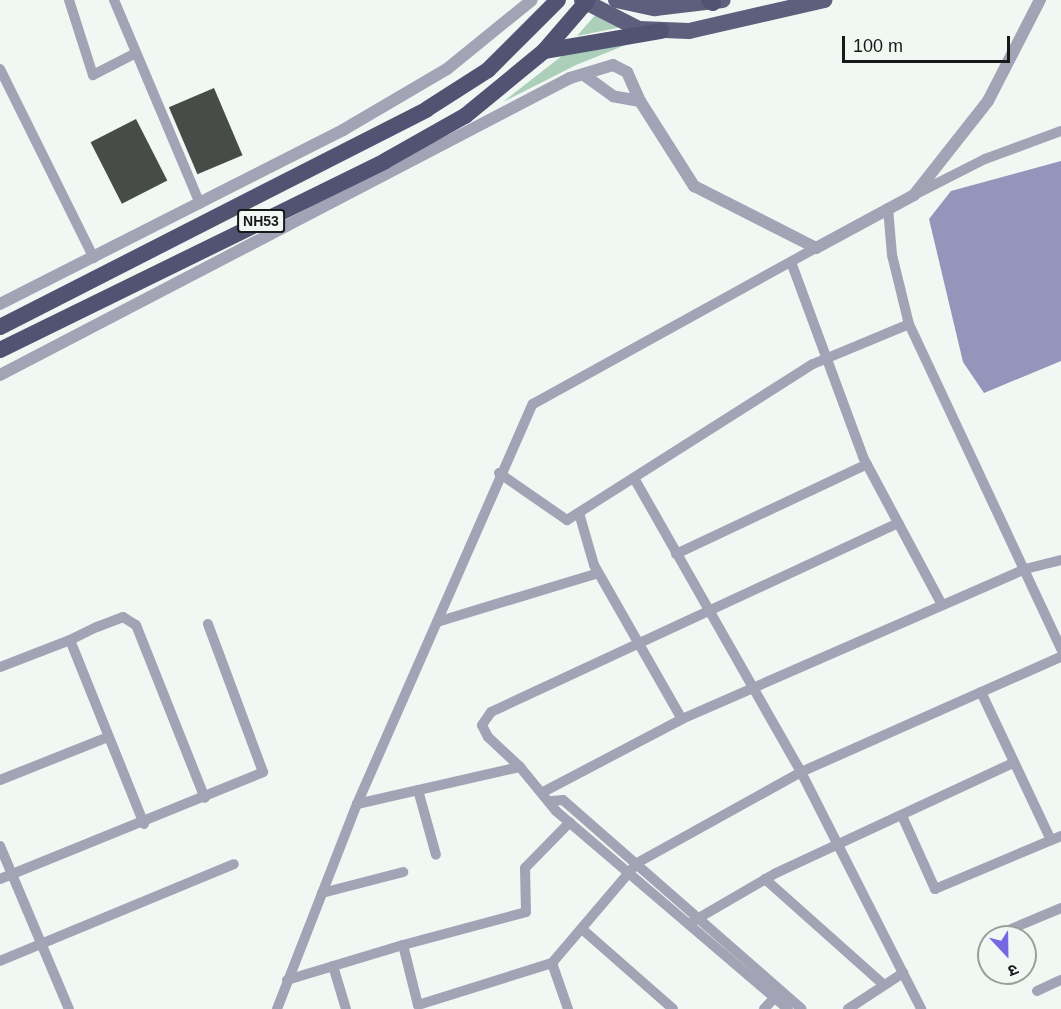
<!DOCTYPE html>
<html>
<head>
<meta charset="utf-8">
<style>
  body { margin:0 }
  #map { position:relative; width:1061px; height:1009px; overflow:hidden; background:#f1f7f3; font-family:Arial,"Noto Sans Devanagari",sans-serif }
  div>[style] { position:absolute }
  .green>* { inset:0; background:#abcfb8 }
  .water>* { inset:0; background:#9595bc }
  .building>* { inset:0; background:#474c49; transform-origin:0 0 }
  .minor>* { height:10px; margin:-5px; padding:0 5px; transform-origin:5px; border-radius:5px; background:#a2a3b5 }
  .tertiary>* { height:12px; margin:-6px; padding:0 6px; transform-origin:6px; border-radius:6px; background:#a2a3b5 }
  .primary>* { height:16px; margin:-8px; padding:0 8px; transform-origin:8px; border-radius:8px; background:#5e5f7d }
  .trunk>* { height:16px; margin:-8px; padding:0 8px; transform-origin:8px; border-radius:8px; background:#525373 }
  span { translate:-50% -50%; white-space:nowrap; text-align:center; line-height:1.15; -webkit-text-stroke:6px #f1f7f3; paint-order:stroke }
  .shield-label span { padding:2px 4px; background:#f1f7f3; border:2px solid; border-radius:4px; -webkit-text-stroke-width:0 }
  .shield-label { font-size:14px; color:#181a19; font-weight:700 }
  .north { position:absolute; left:977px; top:925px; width:60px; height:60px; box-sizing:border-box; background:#f1f7f3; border:2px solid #9a9f9c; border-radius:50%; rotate:158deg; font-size:16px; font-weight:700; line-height:24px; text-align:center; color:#181a19 }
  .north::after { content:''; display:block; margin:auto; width:21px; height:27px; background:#7468e3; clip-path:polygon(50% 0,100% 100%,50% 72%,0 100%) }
  .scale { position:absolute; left:842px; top:36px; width:168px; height:27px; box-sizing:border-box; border:3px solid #181a19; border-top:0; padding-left:8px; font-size:18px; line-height:21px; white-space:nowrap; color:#181a19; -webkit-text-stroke:4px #f1f7f3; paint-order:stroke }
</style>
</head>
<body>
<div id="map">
  <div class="green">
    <i style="clip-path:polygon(597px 13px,622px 27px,577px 36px)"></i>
    <i style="clip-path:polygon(633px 42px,576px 65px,503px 102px,563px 55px)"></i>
  </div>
  <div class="water">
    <i style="clip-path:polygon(1061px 161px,1061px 361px,984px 393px,963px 362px,929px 219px,951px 191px)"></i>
  </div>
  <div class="building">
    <i style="left:214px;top:88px;width:73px;height:49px;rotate:67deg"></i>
    <i style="left:136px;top:119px;width:69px;height:51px;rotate:63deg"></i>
  </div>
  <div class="minor">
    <i style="left:69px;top:0;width:79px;rotate:72.3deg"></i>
    <i style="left:93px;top:75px;width:46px;rotate:-27.1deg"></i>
    <i style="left:114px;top:0;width:221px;rotate:67.1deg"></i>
    <i style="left:0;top:69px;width:211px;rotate:63.6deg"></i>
    <i style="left:916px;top:194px;width:77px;rotate:-26.9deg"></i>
    <i style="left:985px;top:159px;width:81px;rotate:-20.2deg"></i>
    <i style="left:888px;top:208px;width:47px;rotate:85.1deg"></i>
    <i style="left:892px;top:255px;width:71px;rotate:76.2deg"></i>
    <i style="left:909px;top:324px;width:359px;rotate:64.9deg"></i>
    <i style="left:791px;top:262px;width:208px;rotate:69.7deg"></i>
    <i style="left:863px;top:457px;width:168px;rotate:61.9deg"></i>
    <i style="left:499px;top:473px;width:83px;rotate:34.7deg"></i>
    <i style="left:567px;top:520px;width:291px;rotate:-32.4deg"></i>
    <i style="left:813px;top:364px;width:104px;rotate:-22.6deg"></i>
    <i style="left:634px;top:478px;width:338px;rotate:60.4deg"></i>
    <i style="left:801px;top:772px;width:284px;rotate:-23.9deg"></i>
    <i style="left:579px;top:513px;width:54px;rotate:73.9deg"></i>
    <i style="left:594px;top:565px;width:177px;rotate:60.3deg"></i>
    <i style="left:676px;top:554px;width:211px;rotate:-25.2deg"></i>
    <i style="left:437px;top:622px;width:168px;rotate:-16.9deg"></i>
    <i style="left:0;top:667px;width:75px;rotate:-21.1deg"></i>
    <i style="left:981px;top:692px;width:164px;rotate:64.7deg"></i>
    <i style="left:520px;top:767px;width:44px;rotate:-136.8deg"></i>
    <i style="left:488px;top:737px;width:13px;rotate:-117deg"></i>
    <i style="left:482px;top:725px;width:16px;rotate:-55deg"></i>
    <i style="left:491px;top:712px;width:449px;rotate:-24.9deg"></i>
    <i style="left:0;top:780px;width:116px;rotate:-21.7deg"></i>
    <i style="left:418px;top:790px;width:67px;rotate:74.5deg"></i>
    <i style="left:545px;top:791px;width:155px;rotate:-27.7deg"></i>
    <i style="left:682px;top:719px;width:374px;rotate:-23.6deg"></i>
    <i style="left:1025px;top:569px;width:37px;rotate:-14deg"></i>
    <i style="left:552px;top:801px;width:11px;rotate:-5deg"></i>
    <i style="left:563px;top:800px;width:317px;rotate:41.2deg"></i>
    <i style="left:357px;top:804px;width:437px;rotate:-66.3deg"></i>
    <i style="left:533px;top:404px;width:323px;rotate:-28.9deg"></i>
    <i style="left:903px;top:818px;width:78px;rotate:65.7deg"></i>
    <i style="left:935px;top:889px;width:137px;rotate:-22.8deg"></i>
    <i style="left:144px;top:824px;width:198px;rotate:-111.9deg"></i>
    <i style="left:70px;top:640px;width:30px;rotate:-26deg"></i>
    <i style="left:97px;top:627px;width:28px;rotate:-21deg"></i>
    <i style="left:123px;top:617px;width:15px;rotate:32deg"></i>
    <i style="left:136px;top:625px;width:186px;rotate:68.3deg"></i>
    <i style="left:0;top:846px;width:177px;rotate:67.1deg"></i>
    <i style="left:0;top:879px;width:284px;rotate:-22.1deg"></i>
    <i style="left:263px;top:772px;width:158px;rotate:-110.4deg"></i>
    <i style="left:765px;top:879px;width:159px;rotate:41.7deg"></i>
    <i style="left:322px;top:893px;width:84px;rotate:-14.5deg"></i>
    <i style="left:690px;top:923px;width:99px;rotate:-30.2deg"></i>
    <i style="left:776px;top:873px;width:259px;rotate:-24.9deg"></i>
    <i style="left:582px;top:929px;width:121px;rotate:41.3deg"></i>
    <i style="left:1011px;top:929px;width:54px;rotate:-22.8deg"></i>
    <i style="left:403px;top:945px;width:127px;rotate:-15deg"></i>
    <i style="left:526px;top:912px;width:44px;rotate:-91.3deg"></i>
    <i style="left:525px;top:868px;width:64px;rotate:-45.6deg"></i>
    <i style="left:0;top:961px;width:253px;rotate:-22.5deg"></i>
    <i style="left:552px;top:963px;width:49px;rotate:70.8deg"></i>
    <i style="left:333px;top:966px;width:45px;rotate:73.2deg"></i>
    <i style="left:287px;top:980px;width:121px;rotate:-16.8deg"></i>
    <i style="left:403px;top:945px;width:62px;rotate:76deg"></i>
    <i style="left:418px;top:1005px;width:140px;rotate:-17.4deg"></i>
    <i style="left:552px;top:963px;width:131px;rotate:-49.6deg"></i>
    <i style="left:637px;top:863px;width:188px;rotate:-29deg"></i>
    <i style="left:801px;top:772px;width:266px;rotate:63.1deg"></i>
    <i style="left:1037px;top:991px;width:26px;rotate:-25deg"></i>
    <i style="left:277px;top:1009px;width:220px;rotate:-68.7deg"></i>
    <i style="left:357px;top:804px;width:167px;rotate:-12.8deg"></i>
    <i style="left:520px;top:767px;width:57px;rotate:50.7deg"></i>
    <i style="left:556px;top:811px;width:305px;rotate:40.5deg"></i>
    <i style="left:764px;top:1009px;width:21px;rotate:-47deg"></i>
    <i style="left:848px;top:1009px;width:66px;rotate:-33.2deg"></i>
  </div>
  <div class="tertiary">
    <i style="left:640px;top:101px;width:101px;rotate:57.6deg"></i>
    <i style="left:694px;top:186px;width:137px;rotate:26.9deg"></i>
    <i style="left:816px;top:248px;width:111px;rotate:-28.4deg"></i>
    <i style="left:914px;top:195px;width:120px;rotate:-51.8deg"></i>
    <i style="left:988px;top:101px;width:114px;rotate:-62.8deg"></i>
    <i style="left:0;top:304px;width:385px;rotate:-26.9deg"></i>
    <i style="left:343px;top:130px;width:121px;rotate:-30.4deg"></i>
    <i style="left:447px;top:69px;width:109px;rotate:-39.1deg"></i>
    <i style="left:0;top:375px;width:643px;rotate:-27.52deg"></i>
    <i style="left:570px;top:78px;width:45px;rotate:-16.8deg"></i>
    <i style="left:613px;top:65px;width:16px;rotate:27deg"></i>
    <i style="left:627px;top:72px;width:32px;rotate:66deg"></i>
    <i style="left:640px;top:101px;width:27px;rotate:-170deg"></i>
    <i style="left:613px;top:96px;width:36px;rotate:-144deg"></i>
  </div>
  <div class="primary">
    <i style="left:582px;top:0;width:64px;rotate:27deg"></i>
    <i style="left:639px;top:29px;width:50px;rotate:2.3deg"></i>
    <i style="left:689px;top:31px;width:139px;rotate:-12.9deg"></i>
    <i style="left:616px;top:0;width:40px;rotate:12deg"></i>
    <i style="left:655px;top:8px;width:68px;rotate:-6.7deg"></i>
  </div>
  <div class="trunk">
    <i style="left:709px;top:0;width:5px;rotate:37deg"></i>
    <i style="left:544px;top:51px;width:119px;rotate:-9.7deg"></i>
    <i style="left:0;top:327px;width:479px;rotate:-27deg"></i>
    <i style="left:427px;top:109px;width:72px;rotate:-32.6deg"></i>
    <i style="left:488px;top:70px;width:99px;rotate:-45deg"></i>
    <i style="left:0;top:350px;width:429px;rotate:-26.1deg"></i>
    <i style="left:385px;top:161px;width:92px;rotate:-29.4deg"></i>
    <i style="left:465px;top:116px;width:102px;rotate:-39.4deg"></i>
    <i style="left:544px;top:51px;width:67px;rotate:-49.2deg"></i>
  </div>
  <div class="shield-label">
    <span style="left:261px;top:221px">NH53</span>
  </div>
  <div class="north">उ</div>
  <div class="scale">100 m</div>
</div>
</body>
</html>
